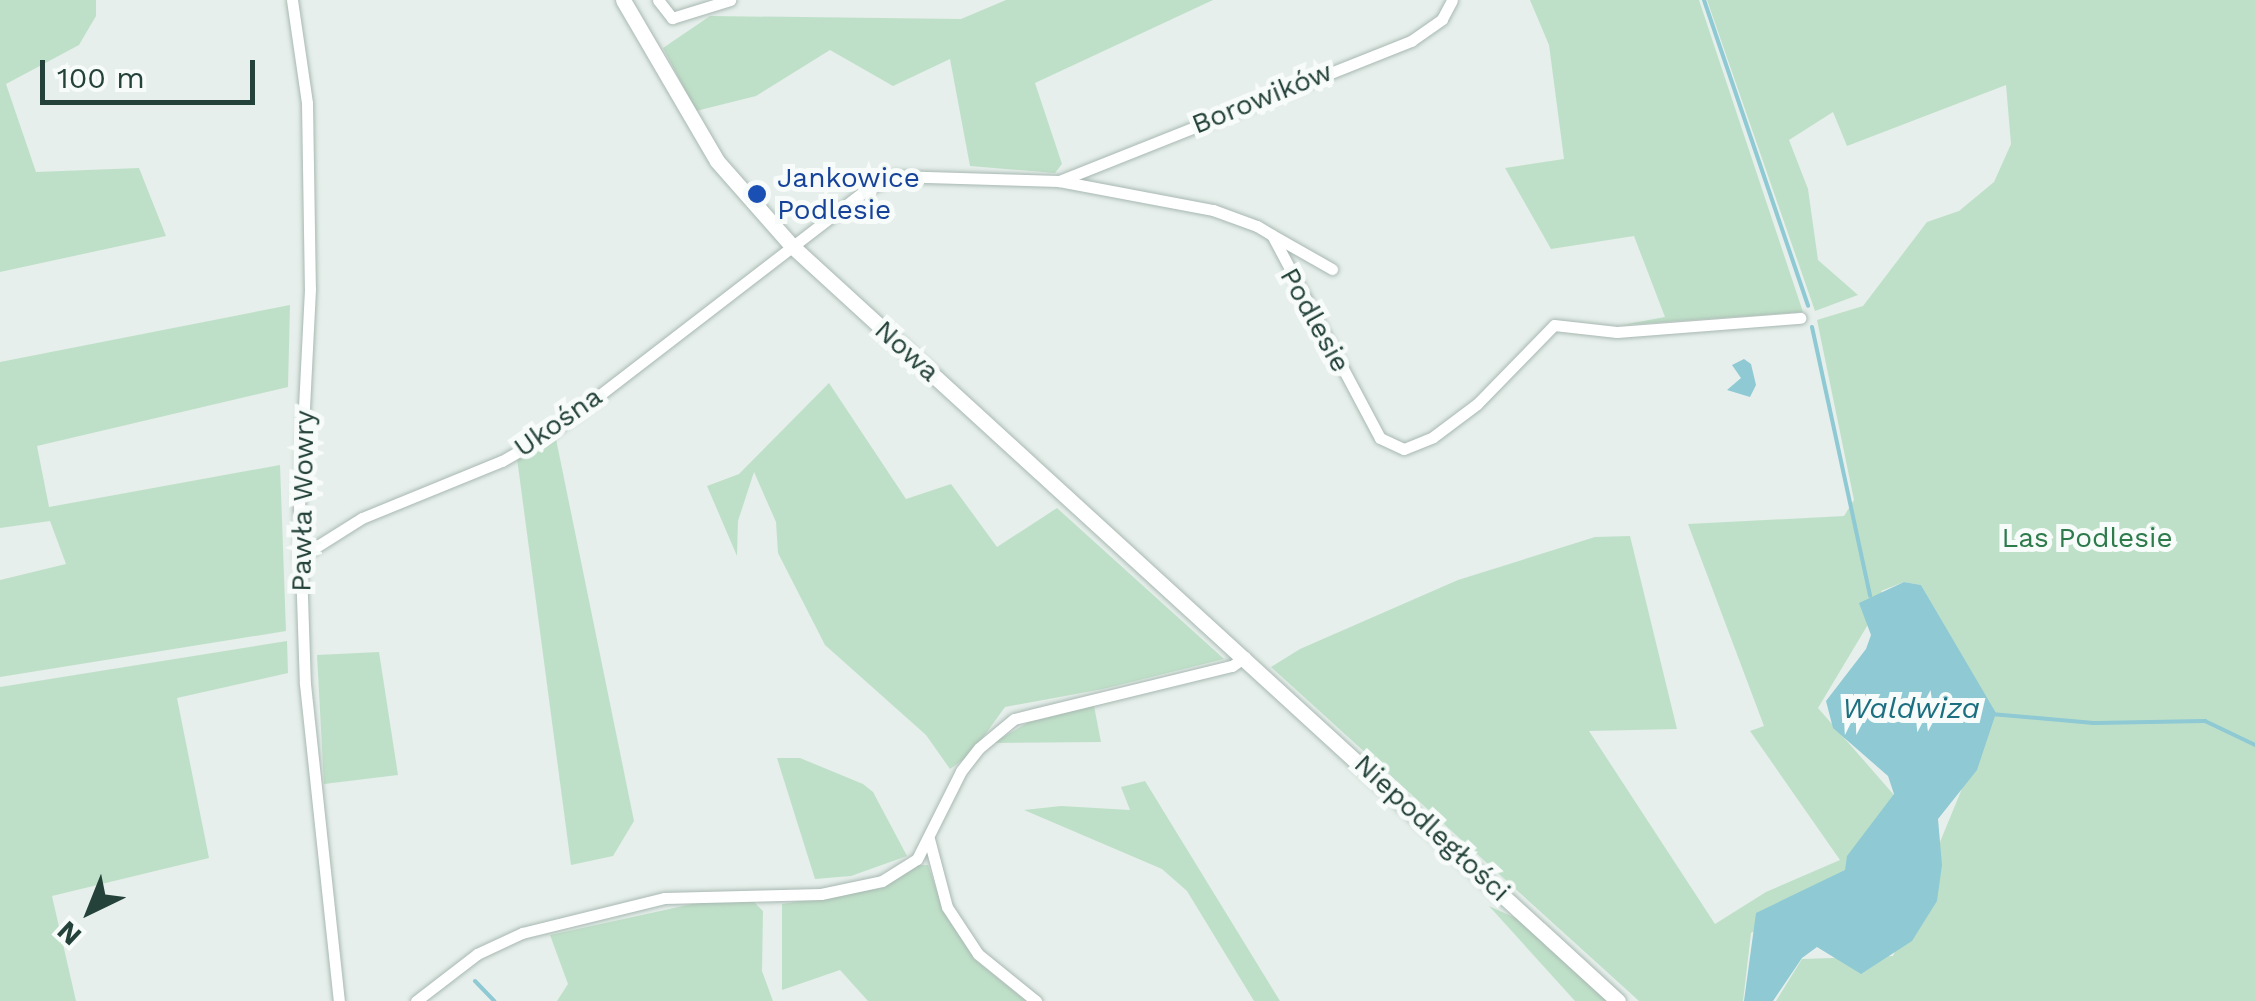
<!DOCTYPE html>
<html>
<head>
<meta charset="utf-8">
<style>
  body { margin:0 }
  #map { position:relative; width:2255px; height:1001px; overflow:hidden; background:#e6efeb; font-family:"Work Sans",sans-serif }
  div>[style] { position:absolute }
  .green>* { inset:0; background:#bfe0c8 }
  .water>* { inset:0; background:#8ec9d4 }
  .stream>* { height:4px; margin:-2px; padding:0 2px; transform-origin:2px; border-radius:2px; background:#8ec9d4 }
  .roads { filter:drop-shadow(0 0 2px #a8b8b2) drop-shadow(0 0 2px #a8b8b2) }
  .street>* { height:11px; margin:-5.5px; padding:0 5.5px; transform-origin:5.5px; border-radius:5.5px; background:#fff }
  .secondary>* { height:15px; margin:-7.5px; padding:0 7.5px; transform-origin:7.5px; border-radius:7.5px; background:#fff }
  .dots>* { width:28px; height:28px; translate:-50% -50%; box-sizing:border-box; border:5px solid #f7fbf9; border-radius:50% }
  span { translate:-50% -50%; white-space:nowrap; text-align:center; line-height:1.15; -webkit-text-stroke:10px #f7fbf9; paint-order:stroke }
  .street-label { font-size:28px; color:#24423a }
  .transit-label { font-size:28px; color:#164399 }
  .left { translate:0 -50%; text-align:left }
  .park-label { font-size:28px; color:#2d7a4b }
  .water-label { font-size:30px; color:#1c6f80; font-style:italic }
  .north { position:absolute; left:40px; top:861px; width:100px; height:100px; -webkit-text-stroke:8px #f7fbf9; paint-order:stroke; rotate:223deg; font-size:28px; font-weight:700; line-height:40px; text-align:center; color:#24423a }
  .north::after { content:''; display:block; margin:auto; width:35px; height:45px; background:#24423a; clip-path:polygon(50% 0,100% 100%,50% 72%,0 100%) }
  .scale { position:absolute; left:40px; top:60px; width:215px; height:45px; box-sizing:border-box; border:5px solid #24423a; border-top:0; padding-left:12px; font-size:30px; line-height:35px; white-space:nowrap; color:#24423a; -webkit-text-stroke:8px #f7fbf9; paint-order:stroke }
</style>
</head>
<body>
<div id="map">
  <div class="green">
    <i style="clip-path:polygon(0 0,96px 0,96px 16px,79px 45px,6px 84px,36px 172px,139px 168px,166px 236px,0 272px)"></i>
    <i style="clip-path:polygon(1006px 0,1213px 0,1035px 83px,1062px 164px,1055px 173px,970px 166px,950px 59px,893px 86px,830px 50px,756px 96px,696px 111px,663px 48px,710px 16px,961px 19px)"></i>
    <i style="clip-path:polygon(1530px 0,1699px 0,1803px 312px,1622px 325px,1665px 317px,1634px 236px,1551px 249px,1505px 168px,1564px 159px,1549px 45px)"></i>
    <i style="clip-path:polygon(1707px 0,2255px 0,2255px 1001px,1776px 1001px,1802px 959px,1893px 956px,1994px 711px,1921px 585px,1904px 582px,1881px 591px,1885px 596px,1818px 708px,1894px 795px,1842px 881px,1751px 933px,1743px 1001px,1639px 1001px,1271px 667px,1300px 649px,1458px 580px,1595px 537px,1630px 536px,1677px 729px,1589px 731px,1715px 924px,1766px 892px,1840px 860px,1750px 731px,1764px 726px,1688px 524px,1844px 516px,1854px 500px,1817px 320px,1863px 306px,1927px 222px,1959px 211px,1994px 182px,2011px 144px,2006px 85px,1847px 146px,1833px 112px,1789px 140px,1808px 189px,1818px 260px,1858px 295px,1815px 311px)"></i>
    <i style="clip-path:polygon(290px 305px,288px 387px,37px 446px,49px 507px,280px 465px,286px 631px,0 677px,0 580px,66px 564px,50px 521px,0 528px,0 362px)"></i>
    <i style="clip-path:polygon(829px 383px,906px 499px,951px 484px,997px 547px,1057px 508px,1224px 659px,1103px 689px,1005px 707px,971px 754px,950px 769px,926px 735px,825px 645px,778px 553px,776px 522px,754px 472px,738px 521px,737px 556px,707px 486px,739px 474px)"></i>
    <i style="clip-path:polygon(556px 439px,634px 821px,613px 856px,571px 865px,517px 458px)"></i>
    <i style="clip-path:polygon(287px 641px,288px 673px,177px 698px,209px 858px,52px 896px,76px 1001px,0 1001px,0 687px)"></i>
    <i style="clip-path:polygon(379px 652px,398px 775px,324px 784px,317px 655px)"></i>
    <i style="clip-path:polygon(1094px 706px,1101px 742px,993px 743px,1029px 722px)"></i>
    <i style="clip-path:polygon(777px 758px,800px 758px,863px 784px,873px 792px,907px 856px,851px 876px,815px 879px)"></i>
    <i style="clip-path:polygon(1145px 781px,1280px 1001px,1254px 1001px,1187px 891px,1162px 869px,1024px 810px,1061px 806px,1130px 810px,1121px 787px)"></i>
    <i style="clip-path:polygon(916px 865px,928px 865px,943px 909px,974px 959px,1026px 1001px,868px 1001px,840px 970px,782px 990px,782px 904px,883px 888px)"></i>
    <i style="clip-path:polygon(754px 902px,763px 911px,762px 971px,773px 1001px,557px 1001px,568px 984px,550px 935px,697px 903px)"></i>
    <i style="clip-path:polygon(1489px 906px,1522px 921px,1607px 1001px,1575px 1001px)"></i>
  </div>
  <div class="water">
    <i style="clip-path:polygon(1744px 359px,1751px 364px,1756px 385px,1750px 397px,1727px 390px,1741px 378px,1732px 365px)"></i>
    <i style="clip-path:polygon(1904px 582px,1921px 585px,1996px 713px,1977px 770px,1938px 819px,1942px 865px,1937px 901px,1912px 941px,1861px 974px,1817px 947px,1802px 958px,1773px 1001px,1744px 1001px,1756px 913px,1845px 870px,1847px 856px,1894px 794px,1888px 776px,1833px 728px,1826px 701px,1866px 649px,1871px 635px,1859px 603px)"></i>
  </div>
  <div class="stream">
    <i style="left:1704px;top:0;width:323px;rotate:71.2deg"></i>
    <i style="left:1812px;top:327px;width:275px;rotate:77.8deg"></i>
    <i style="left:1991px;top:714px;width:103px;rotate:5deg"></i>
    <i style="left:2094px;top:723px;width:111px;rotate:-1deg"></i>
    <i style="left:2205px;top:721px;width:55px;rotate:25.6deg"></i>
    <i style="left:475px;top:981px;width:28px;rotate:46deg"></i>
  </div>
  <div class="roads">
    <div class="street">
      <i style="left:292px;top:0;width:104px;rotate:81.7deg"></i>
      <i style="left:307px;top:103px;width:186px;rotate:89.1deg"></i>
      <i style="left:310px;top:289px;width:217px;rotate:92.9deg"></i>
      <i style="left:299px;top:506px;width:178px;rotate:88.1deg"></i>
      <i style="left:305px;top:684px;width:319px;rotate:83.9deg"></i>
      <i style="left:658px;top:0;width:23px;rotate:52deg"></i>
      <i style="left:672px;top:18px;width:61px;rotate:-17.2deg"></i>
      <i style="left:1059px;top:181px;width:379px;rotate:-21.7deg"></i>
      <i style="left:1411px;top:41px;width:38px;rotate:-35deg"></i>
      <i style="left:1442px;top:19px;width:21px;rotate:-62deg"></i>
      <i style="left:1272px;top:235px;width:69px;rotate:29.5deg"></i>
      <i style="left:300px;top:557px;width:73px;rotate:-32.2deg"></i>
      <i style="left:362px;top:518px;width:151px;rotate:-22.2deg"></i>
      <i style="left:502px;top:461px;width:54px;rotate:-29.9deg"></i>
      <i style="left:549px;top:434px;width:398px;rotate:-37.6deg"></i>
      <i style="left:864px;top:191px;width:34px;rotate:-27deg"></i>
      <i style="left:894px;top:176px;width:165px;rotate:1.7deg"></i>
      <i style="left:1059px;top:181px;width:157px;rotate:10.7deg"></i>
      <i style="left:1213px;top:210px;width:47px;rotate:20deg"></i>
      <i style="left:1257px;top:226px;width:17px;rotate:31deg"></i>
      <i style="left:1272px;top:235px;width:230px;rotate:62deg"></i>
      <i style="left:1380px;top:438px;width:26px;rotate:25deg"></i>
      <i style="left:1404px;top:449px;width:31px;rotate:-22deg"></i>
      <i style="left:1433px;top:437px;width:55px;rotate:-36.9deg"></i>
      <i style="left:1477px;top:404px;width:110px;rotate:-45.7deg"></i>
      <i style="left:1554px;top:325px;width:63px;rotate:6.3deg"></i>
      <i style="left:1617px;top:332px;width:184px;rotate:-4.4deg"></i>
      <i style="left:929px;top:839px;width:70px;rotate:75.2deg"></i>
      <i style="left:947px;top:907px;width:56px;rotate:56.6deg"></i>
      <i style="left:978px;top:954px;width:75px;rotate:39deg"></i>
      <i style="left:416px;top:1001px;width:77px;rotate:-37.6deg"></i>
      <i style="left:477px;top:954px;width:50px;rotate:-25deg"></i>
      <i style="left:522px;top:933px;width:146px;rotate:-13.8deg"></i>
      <i style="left:664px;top:898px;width:157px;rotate:-1.5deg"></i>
      <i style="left:821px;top:894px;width:62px;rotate:-12deg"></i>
      <i style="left:882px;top:881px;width:41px;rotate:-32.2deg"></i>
      <i style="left:917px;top:859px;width:98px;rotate:-63.4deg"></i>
      <i style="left:961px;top:771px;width:29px;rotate:-52deg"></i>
      <i style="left:979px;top:748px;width:45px;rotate:-39.6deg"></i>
      <i style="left:1014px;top:719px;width:224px;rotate:-13.7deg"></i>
      <i style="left:1232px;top:666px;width:16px;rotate:-35deg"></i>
    </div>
    <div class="secondary">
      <i style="left:623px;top:0;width:186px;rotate:59.7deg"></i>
      <i style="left:717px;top:161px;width:113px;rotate:48.6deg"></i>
      <i style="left:792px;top:246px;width:1119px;rotate:42.43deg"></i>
    </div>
  </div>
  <div class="dots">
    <i style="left:757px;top:194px;background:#1a4fb4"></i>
  </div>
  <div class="street-label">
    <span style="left:1262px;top:98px;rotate:-22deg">Borowików</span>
    <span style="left:1315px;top:320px;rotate:61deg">Podlesie</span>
    <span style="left:907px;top:351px;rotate:42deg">Nowa</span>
    <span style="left:558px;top:422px;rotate:-35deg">Ukośna</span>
    <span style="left:303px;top:501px;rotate:-89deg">Pawła Wowry</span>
    <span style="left:1432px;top:828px;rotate:43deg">Niepodległości</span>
  </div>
  <div class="transit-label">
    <span class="left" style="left:777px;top:194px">Jankowice<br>Podlesie</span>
  </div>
  <div class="park-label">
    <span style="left:2087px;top:538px">Las Podlesie</span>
  </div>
  <div class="water-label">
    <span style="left:1911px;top:708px">Waldwiza</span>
  </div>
  <div class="north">N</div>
  <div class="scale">100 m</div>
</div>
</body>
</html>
